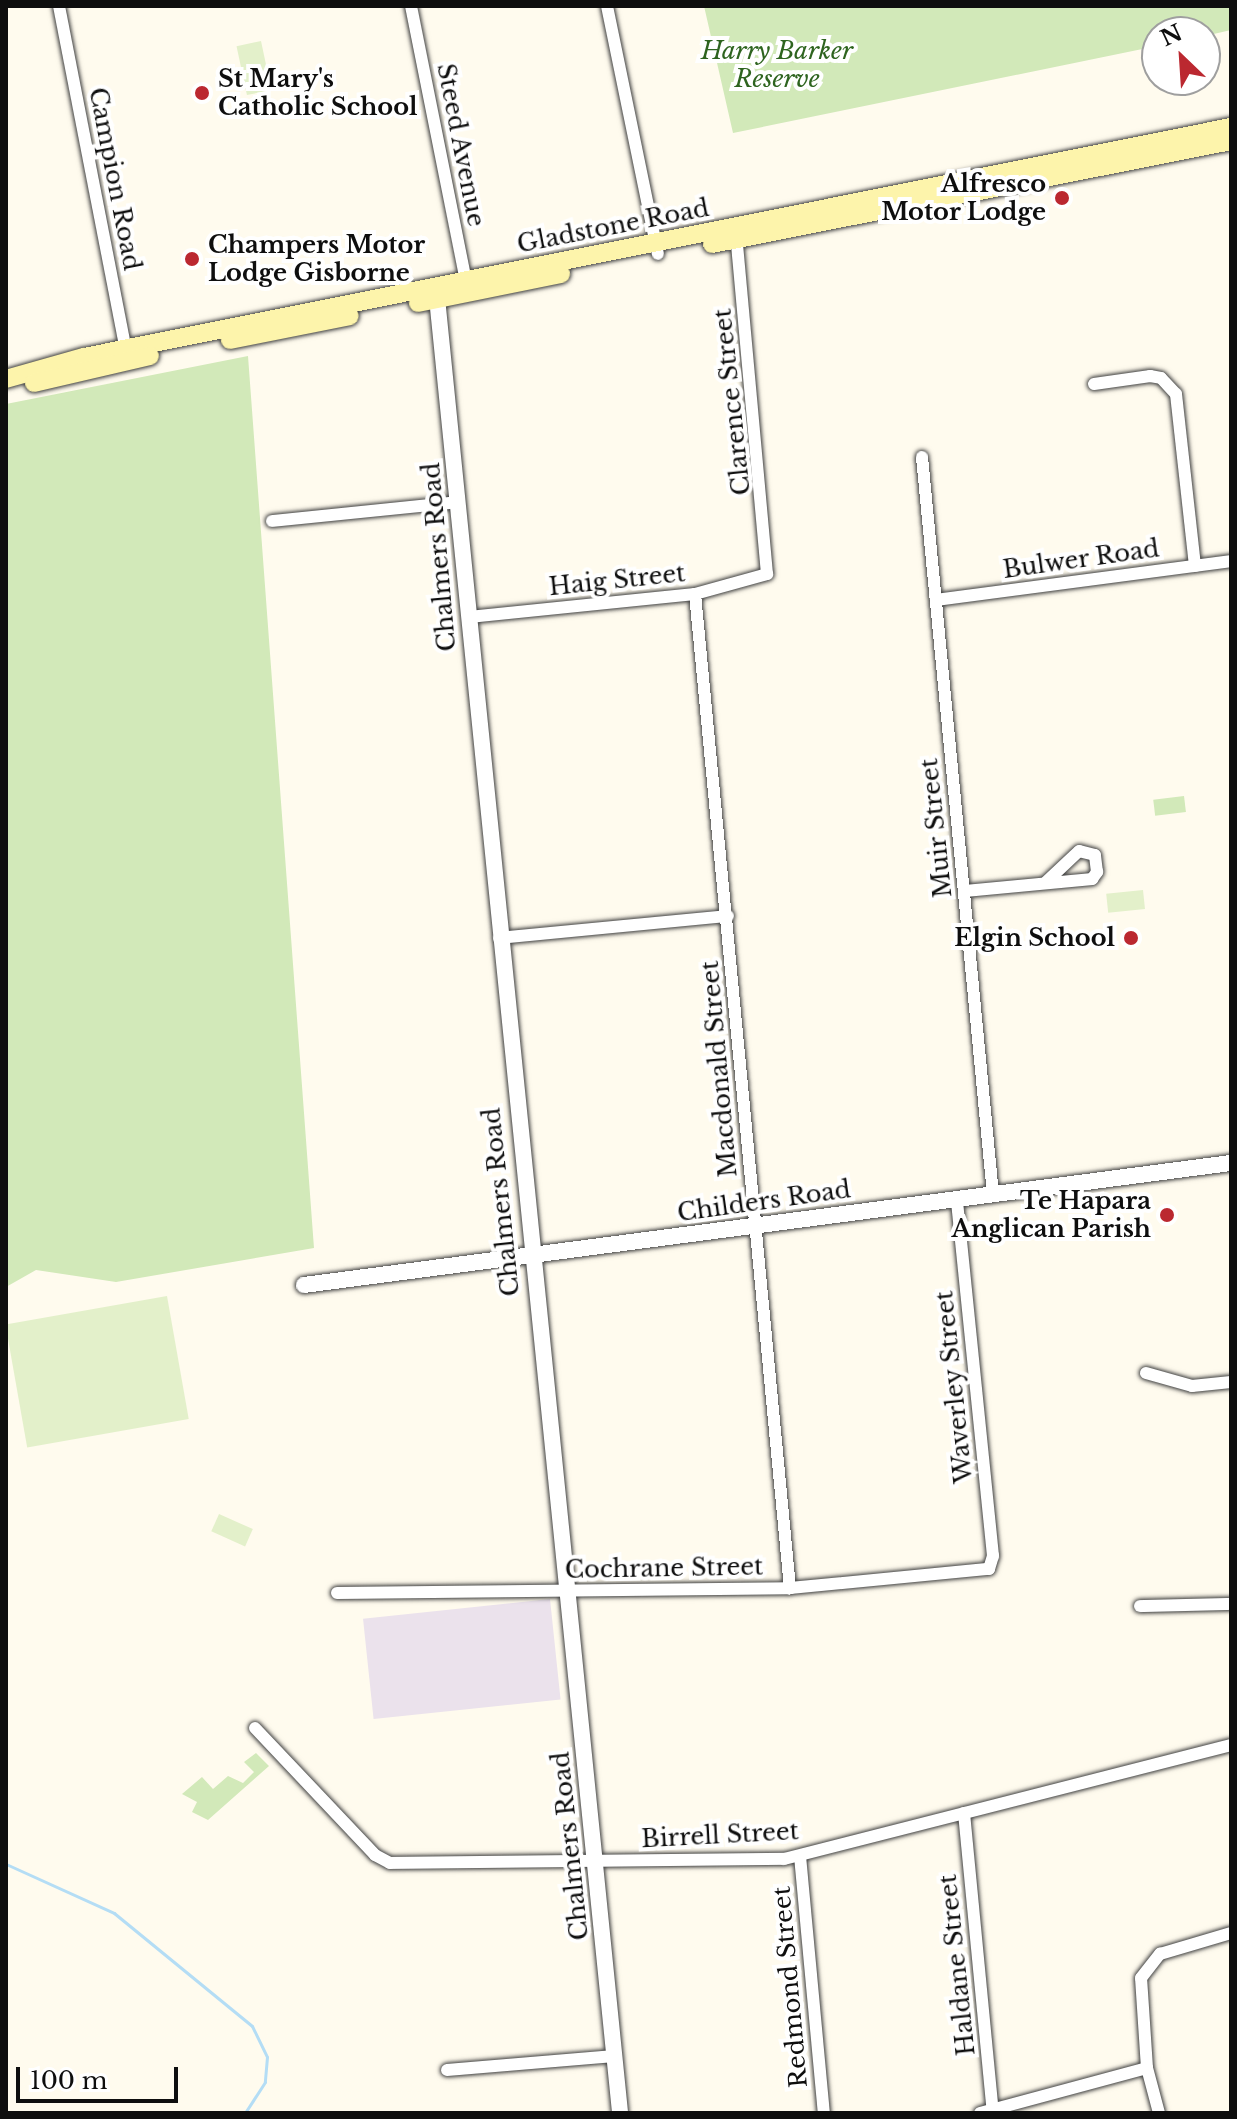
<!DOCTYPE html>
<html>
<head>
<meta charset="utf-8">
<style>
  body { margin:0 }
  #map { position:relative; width:1237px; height:2119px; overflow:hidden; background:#fffbee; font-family:"Libre Baskerville",serif }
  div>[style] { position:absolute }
  .industrial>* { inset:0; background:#ebe2ec; transform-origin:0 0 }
  .green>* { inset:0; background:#d2e9b9; transform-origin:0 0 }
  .pitch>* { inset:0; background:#e3f0ca; transform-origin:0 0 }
  .stream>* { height:3px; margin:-1.5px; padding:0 1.5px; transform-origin:1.5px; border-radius:1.5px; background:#b4ddf5 }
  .roads { filter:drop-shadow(0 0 2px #414141) drop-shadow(0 0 2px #414141) }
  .minor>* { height:12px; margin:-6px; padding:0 6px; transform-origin:6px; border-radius:6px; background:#fff }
  .tertiary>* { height:16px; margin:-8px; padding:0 8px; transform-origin:8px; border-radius:8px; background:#fff }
  .secondary>* { height:18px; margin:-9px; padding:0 9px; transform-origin:9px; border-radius:9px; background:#fdf4ab }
  .dots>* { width:22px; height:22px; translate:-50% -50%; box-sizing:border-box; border:4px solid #fff; border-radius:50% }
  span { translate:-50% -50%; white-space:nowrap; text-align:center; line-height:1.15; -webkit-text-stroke:8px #fff; paint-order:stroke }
  .park-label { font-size:24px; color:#2e641f; font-style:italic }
  .poi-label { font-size:24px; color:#0e0e0e; font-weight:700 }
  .left { translate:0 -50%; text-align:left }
  .right { translate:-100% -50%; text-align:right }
  .street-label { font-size:24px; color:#0e0e0e }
  .frame { position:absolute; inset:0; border:8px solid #0e0e0e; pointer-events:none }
  .north { position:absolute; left:1141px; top:16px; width:80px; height:80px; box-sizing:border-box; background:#fff; border:2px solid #9f9f9f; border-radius:50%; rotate:335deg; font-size:22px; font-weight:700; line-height:32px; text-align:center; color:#0e0e0e }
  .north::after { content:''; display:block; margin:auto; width:28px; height:36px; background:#bb2830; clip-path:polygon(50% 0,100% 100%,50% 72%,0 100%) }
  .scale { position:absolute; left:16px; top:2067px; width:162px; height:36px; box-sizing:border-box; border:4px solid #0e0e0e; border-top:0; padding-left:10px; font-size:24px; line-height:28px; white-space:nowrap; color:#0e0e0e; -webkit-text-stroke:6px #fff; paint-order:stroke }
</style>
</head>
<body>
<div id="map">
  <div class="industrial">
    <i style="left:550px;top:1599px;width:101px;height:188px;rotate:84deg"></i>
  </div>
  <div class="green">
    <i style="clip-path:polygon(704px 6px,1231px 6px,1231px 30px,1205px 36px,1157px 32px,1157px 46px,733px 133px)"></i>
    <i style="clip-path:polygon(248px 356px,314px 1248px,116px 1282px,36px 1270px,6px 1287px,6px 404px)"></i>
    <i style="left:1184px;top:796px;width:16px;height:31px;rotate:83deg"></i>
    <i style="clip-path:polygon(256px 1753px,269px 1766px,208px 1820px,192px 1812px,197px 1802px,182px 1794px,202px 1777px,213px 1789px,228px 1776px,243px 1783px,254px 1772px,244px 1762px)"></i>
  </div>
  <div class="pitch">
    <i style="left:261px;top:41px;width:50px;height:25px;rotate:78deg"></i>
    <i style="left:1143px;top:890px;width:19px;height:37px;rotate:84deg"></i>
    <i style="left:167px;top:1296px;width:125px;height:164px;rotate:80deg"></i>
    <i style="left:219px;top:1514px;width:37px;height:19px;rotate:24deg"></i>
  </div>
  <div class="stream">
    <i style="left:6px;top:1864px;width:119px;rotate:24.4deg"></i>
    <i style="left:114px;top:1913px;width:178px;rotate:39.3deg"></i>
    <i style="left:252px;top:2026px;width:34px;rotate:64deg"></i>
    <i style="left:267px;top:2057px;width:25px;rotate:95deg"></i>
    <i style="left:265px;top:2082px;width:37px;rotate:123deg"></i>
  </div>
  <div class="roads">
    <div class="minor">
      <i style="left:59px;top:6px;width:357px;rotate:79deg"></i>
      <i style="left:411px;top:6px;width:285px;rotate:78.7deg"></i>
      <i style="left:607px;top:6px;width:253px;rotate:78.4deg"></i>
      <i style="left:1094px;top:384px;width:57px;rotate:-8.1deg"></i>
      <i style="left:1150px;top:376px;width:11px;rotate:10deg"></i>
      <i style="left:1161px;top:378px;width:22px;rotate:47deg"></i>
      <i style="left:1176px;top:394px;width:173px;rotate:83.7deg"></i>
      <i style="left:922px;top:457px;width:741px;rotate:84.5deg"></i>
      <i style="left:272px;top:521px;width:187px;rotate:-5.8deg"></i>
      <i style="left:695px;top:594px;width:999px;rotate:84.54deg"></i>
      <i style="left:936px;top:600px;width:298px;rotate:-7.5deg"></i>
      <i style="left:469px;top:617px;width:227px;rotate:-5.8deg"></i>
      <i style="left:695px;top:594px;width:75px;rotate:-15.5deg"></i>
      <i style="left:767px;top:574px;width:341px;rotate:-95.2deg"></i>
      <i style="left:965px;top:891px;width:128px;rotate:-5.4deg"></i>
      <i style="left:1092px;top:879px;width:9px;rotate:-54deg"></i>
      <i style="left:1097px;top:872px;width:17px;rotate:-97deg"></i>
      <i style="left:1095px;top:855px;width:16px;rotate:-166deg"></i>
      <i style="left:1079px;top:851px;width:45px;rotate:136.8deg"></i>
      <i style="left:499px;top:938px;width:230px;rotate:-5.5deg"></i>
      <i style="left:1146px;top:1373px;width:48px;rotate:15.8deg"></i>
      <i style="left:1192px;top:1386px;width:39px;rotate:-6deg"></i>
      <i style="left:337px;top:1593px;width:453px;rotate:-0.6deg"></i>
      <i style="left:790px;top:1588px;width:200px;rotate:-5.5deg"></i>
      <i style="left:989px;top:1569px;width:14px;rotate:-73deg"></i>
      <i style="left:993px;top:1556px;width:358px;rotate:-95.8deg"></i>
      <i style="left:1140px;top:1606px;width:91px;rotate:-1.3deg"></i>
      <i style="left:255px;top:1728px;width:175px;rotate:46.6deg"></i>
      <i style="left:375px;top:1855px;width:17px;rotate:28deg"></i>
      <i style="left:390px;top:1863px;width:394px;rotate:-0.6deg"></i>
      <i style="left:784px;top:1859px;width:461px;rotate:-14.3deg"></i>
      <i style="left:964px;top:1813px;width:301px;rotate:84.5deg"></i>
      <i style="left:800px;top:1856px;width:258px;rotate:84.7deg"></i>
      <i style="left:447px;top:2070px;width:168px;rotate:-4.8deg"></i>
      <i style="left:980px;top:2113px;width:173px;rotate:-15.1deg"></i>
      <i style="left:1159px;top:2113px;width:47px;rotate:-104.9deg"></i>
      <i style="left:1147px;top:2068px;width:90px;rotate:-93.8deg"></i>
      <i style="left:1141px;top:1978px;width:31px;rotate:-52deg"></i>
      <i style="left:1160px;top:1954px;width:74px;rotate:-16.5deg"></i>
    </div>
    <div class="tertiary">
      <i style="left:436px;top:288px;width:1834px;rotate:84.24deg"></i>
      <i style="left:304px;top:1285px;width:935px;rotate:-7.5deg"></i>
    </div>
    <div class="secondary">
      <i style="left:712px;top:244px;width:529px;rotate:-11.22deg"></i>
      <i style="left:418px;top:303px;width:146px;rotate:-11.5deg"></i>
      <i style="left:230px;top:340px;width:122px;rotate:-11.3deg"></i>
      <i style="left:6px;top:379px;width:81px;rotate:-15.8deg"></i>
      <i style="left:84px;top:357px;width:1170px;rotate:-11.34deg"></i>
      <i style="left:34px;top:383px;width:119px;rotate:-13.1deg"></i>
    </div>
  </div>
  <div class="dots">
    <i style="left:202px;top:93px;background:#bb2830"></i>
    <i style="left:1062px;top:198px;background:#bb2830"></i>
    <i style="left:192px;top:259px;background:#bb2830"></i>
    <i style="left:1131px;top:938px;background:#bb2830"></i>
    <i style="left:1167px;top:1215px;background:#bb2830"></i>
  </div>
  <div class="park-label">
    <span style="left:777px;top:65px">Harry Barker<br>Reserve</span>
  </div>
  <div class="poi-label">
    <span class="left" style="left:218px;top:93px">St Mary's<br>Catholic School</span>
    <span class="right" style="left:1046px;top:198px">Alfresco<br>Motor Lodge</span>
    <span class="left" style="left:208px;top:259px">Champers Motor<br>Lodge Gisborne</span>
    <span class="right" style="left:1115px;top:938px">Elgin School</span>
    <span class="right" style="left:1151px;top:1215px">Te Hapara<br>Anglican Parish</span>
  </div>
  <div class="street-label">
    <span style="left:461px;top:145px;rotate:79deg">Steed Avenue</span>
    <span style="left:115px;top:179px;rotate:79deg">Campion Road</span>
    <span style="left:613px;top:226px;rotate:-11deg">Gladstone Road</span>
    <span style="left:732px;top:402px;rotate:-96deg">Clarence Street</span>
    <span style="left:439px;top:557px;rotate:-95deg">Chalmers Road</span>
    <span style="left:1081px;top:559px;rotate:-8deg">Bulwer Road</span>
    <span style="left:617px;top:580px;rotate:-6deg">Haig Street</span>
    <span style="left:936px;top:828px;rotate:-96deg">Muir Street</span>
    <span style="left:719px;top:1069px;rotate:-95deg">Macdonald Street</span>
    <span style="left:764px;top:1201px;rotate:-8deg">Childers Road</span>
    <span style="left:501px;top:1202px;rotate:-96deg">Chalmers Road</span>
    <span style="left:954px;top:1387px;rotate:-96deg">Waverley Street</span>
    <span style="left:664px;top:1568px;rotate:-1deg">Cochrane Street</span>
    <span style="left:720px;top:1835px;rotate:-3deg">Birrell Street</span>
    <span style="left:570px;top:1846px;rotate:-96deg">Chalmers Road</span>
    <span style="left:957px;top:1965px;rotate:-96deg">Haldane Street</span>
    <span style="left:790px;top:1987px;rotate:-95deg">Redmond Street</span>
  </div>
  <div class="frame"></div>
  <div class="north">N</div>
  <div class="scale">100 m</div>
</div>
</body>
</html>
